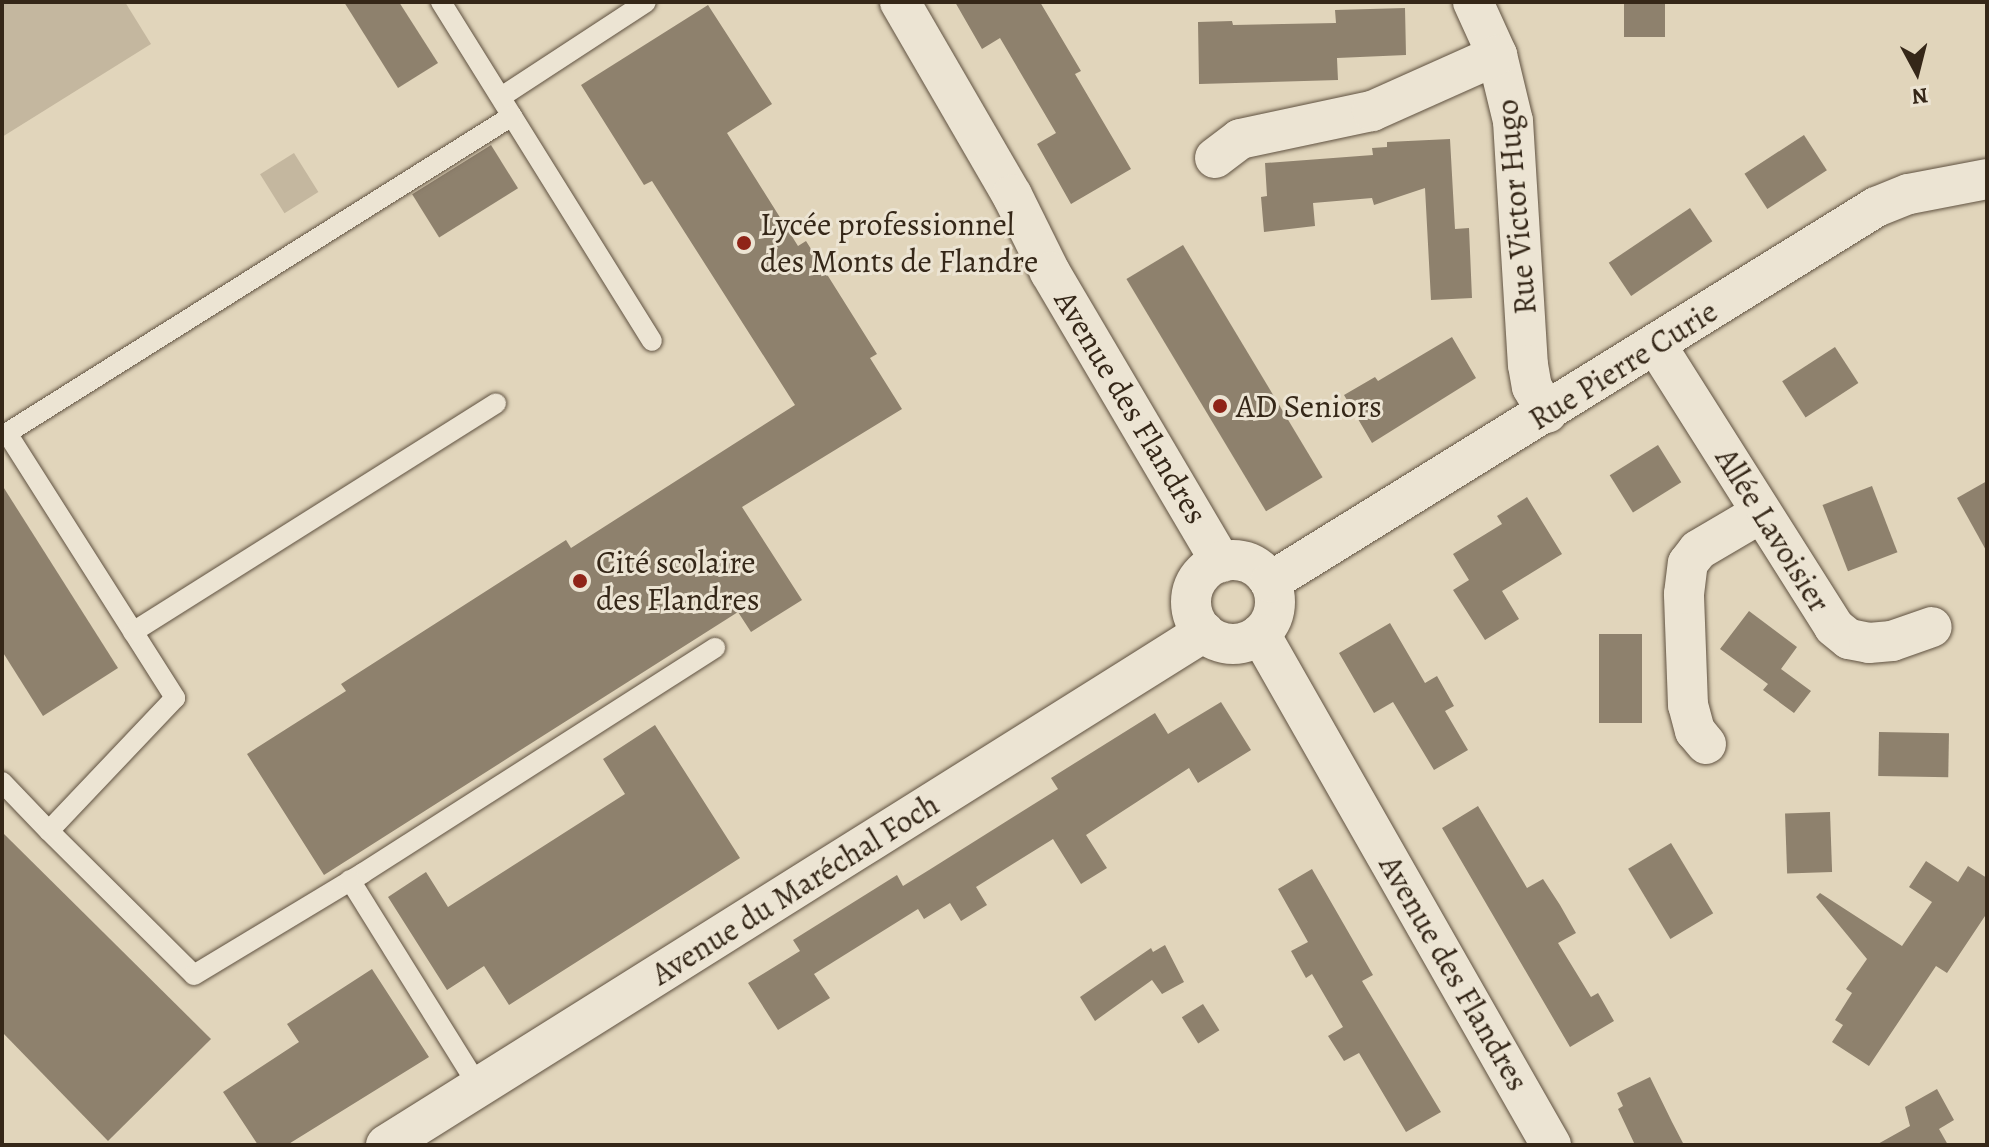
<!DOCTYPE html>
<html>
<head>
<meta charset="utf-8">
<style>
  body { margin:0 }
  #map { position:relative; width:1989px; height:1147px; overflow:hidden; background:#e1d5bb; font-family:Alegreya,serif }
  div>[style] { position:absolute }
  .green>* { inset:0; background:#c4b79f; transform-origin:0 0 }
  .building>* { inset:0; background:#8e816d; transform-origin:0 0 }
  .roads { filter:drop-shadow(0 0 2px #605241) drop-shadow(0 0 2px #605241) }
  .lane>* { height:20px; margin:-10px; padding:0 10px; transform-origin:10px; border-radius:10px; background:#ece4d3 }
  .street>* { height:40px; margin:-20px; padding:0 20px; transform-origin:20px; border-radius:20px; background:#ece4d3 }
  .street>.ring { margin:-20px; padding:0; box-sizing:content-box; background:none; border:40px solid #ece4d3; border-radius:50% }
  .dots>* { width:22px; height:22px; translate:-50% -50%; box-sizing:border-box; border:4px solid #ece4d3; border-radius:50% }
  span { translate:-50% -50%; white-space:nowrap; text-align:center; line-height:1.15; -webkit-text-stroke:6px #ece4d3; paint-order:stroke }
  .street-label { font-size:32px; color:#352718 }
  .poi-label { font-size:32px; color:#352718 }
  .left { translate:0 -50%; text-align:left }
  .frame { position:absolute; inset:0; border:4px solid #352718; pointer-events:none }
  .north { position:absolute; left:1877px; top:32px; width:80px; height:80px; -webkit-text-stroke:6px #ece4d3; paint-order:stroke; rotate:173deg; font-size:22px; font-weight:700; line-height:32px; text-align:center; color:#352718 }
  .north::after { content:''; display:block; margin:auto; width:28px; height:36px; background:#352718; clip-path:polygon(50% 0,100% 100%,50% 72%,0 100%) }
</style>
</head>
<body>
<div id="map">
  <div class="green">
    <i style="clip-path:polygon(2px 2px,125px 2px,151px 44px,2px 137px)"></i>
    <i style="left:294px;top:153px;width:46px;height:40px;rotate:58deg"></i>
  </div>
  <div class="building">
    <i style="clip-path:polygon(344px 2px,399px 2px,438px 63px,398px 88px)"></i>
    <i style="clip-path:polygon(955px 2px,1040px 2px,1081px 71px,1075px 74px,1131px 169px,1071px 204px,1037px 144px,1056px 133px,1000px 38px,982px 49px)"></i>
    <i style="left:1624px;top:2px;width:41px;height:35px"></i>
    <i style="clip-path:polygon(708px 5px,772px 104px,727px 133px,798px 246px,806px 241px,877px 354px,870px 358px,902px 409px,742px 507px,802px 600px,751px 632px,738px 612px,324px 875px,247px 754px,346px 691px,341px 684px,566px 540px,571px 548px,795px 405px,652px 181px,644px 185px,581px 85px)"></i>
    <i style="clip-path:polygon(1405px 8px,1406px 55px,1337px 58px,1338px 80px,1199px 84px,1198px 22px,1232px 21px,1233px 25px,1336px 23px,1335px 10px)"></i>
    <i style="left:1804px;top:135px;width:42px;height:71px;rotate:57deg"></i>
    <i style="clip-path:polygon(1450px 139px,1455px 229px,1469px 228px,1472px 298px,1431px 300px,1425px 188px,1374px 205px,1372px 198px,1313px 203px,1315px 226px,1264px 232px,1261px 197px,1267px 196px,1265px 163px,1373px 155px,1372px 148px,1387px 147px,1387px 142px)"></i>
    <i style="left:491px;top:145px;width:51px;height:93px;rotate:58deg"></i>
    <i style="left:1690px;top:208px;width:40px;height:98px;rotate:56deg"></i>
    <i style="left:1183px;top:245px;width:271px;height:66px;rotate:59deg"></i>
    <i style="clip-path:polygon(1452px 337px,1476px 378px,1372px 443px,1344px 395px,1375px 377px,1378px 381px)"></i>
    <i style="left:1835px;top:347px;width:43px;height:63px;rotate:57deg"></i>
    <i style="left:1658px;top:445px;width:44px;height:57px;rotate:58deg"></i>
    <i style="clip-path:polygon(1987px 481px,1987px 552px,1957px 498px)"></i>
    <i style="clip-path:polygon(2px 485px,118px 668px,43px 716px,2px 651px)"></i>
    <i style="left:1872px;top:486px;width:71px;height:53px;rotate:69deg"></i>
    <i style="clip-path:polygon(1527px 497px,1562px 554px,1502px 591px,1519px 619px,1485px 640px,1453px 590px,1469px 580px,1453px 554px,1502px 524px,1497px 516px)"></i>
    <i style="clip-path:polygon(1749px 611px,1797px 647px,1781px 669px,1811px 691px,1794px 713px,1763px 690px,1768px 684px,1720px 649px)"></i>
    <i style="clip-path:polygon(1390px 623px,1425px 683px,1437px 676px,1454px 706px,1445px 711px,1468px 750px,1434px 770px,1393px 702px,1374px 713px,1339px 653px)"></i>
    <i style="left:1599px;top:634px;width:43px;height:89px"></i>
    <i style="clip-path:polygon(1221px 702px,1251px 750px,1198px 783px,1189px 768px,1086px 835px,1107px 868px,1081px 884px,1053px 839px,976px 887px,987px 905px,961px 921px,950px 903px,924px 919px,918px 909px,814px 974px,830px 998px,778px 1030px,748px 983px,800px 951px,793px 940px,897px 875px,903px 886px,929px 870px,1058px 789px,1051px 778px,1155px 713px,1168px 734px)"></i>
    <i style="clip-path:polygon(655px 725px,740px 858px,509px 1005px,484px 966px,447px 990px,388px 897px,426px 872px,448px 907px,625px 794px,603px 759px)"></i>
    <i style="left:1879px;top:732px;width:70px;height:44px;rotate:1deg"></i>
    <i style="clip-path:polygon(1478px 806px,1527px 888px,1543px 879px,1560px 905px,1576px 933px,1558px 943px,1591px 997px,1598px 993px,1614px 1021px,1570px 1047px,1442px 828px)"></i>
    <i style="left:1830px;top:812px;width:60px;height:45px;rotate:88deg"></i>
    <i style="clip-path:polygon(2px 832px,211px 1039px,108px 1141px,2px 1032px)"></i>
    <i style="left:1671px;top:843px;width:82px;height:50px;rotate:59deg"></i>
    <i style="clip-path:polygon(1926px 861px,1958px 882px,1968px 866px,1987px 878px,1987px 913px,1947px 973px,1936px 966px,1869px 1066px,1832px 1042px,1843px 1025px,1835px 1020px,1852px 993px,1846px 989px,1867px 959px,1816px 897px,1820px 893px,1902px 946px,1932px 902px,1909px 887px)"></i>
    <i style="clip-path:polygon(1312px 869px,1373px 975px,1362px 981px,1441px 1112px,1406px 1132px,1359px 1053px,1344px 1061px,1328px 1036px,1343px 1027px,1312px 974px,1306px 978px,1291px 951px,1308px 942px,1278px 889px)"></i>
    <i style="clip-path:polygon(1165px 945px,1184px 982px,1162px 994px,1152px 980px,1095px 1021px,1080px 997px,1151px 948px,1153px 952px)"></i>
    <i style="clip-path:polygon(372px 969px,429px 1057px,287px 1145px,258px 1145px,223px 1092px,299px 1042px,287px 1024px)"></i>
    <i style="left:1203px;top:1004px;width:31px;height:25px;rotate:58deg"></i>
    <i style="clip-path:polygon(1650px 1077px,1672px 1122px,1684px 1145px,1635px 1145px,1618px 1109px,1623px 1106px,1617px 1093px)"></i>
    <i style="clip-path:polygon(1937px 1089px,1954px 1120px,1939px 1129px,1948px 1145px,1876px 1145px,1910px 1126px,1905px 1107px)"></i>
  </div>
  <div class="roads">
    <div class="lane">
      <i style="left:441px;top:2px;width:399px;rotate:58.1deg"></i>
      <i style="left:501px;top:97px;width:173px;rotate:-33.2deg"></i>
      <i style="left:512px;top:116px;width:596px;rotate:147.88deg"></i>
      <i style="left:7px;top:433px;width:314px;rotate:57.6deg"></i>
      <i style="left:175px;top:698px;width:183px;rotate:133.5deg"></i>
      <i style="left:49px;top:831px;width:204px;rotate:44.8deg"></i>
      <i style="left:194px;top:975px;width:197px;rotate:-31.1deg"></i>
      <i style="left:363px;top:873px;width:418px;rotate:-32.6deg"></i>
      <i style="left:133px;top:632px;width:429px;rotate:-32.2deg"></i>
      <i style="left:2px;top:782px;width:68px;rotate:46.2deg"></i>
      <i style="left:350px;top:880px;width:244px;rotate:58.1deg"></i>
    </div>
    <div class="street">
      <i style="left:900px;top:2px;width:223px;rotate:59.9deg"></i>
      <i style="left:1012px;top:195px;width:86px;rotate:63.7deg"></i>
      <i style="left:1050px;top:272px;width:337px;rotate:59.5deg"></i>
      <i style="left:1473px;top:2px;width:58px;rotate:65.6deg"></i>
      <i style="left:1497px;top:55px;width:68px;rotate:76.4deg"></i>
      <i style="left:1513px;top:121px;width:244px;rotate:86.5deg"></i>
      <i style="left:1528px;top:365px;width:22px;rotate:80deg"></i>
      <i style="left:1532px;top:387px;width:30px;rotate:60deg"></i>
      <i style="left:1215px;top:158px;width:31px;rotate:-37deg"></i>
      <i style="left:1240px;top:139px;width:135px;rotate:-12deg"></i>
      <i style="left:1372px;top:111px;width:137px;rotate:-24.1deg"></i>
      <i style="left:1656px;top:345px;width:333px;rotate:57.7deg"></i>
      <i style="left:1834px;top:627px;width:19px;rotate:39deg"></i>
      <i style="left:1849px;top:639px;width:20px;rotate:11deg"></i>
      <i style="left:1869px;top:643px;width:23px;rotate:-5deg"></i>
      <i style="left:1892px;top:641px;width:42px;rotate:-19.3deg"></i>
      <i class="ring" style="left:1191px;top:560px;width:44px;height:44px"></i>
      <i style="left:1270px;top:582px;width:713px;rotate:-31.75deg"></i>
      <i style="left:1876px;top:207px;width:35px;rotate:-22deg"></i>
      <i style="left:1909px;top:194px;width:79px;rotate:-10.9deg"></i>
      <i style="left:1260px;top:634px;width:588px;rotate:60.34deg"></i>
      <i style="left:1706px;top:744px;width:17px;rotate:-130deg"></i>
      <i style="left:1695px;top:731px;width:27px;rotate:-105deg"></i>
      <i style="left:1688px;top:705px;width:111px;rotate:-92.1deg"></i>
      <i style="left:1684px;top:594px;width:31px;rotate:-83deg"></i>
      <i style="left:1688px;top:563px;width:16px;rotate:-52deg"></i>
      <i style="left:1698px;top:550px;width:73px;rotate:-30.4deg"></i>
      <i style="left:386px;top:1145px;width:966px;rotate:-32.09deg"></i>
    </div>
  </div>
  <div class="dots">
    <i style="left:744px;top:243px;background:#8f2418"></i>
    <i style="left:1220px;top:406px;background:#8f2418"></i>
    <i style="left:580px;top:581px;background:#8f2418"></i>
  </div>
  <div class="street-label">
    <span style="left:1516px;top:207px;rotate:-95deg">Rue Victor Hugo</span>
    <span style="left:1623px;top:365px;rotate:-32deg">Rue Pierre Curie</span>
    <span style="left:1131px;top:407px;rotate:59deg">Avenue des Flandres</span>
    <span style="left:1773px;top:530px;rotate:58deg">Allée Lavoisier</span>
    <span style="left:795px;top:889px;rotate:-32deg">Avenue du Maréchal Foch</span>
    <span style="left:1454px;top:973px;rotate:60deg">Avenue des Flandres</span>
  </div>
  <div class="poi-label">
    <span class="left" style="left:760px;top:243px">Lycée professionnel<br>des Monts de Flandre</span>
    <span class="left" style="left:1236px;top:406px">AD Seniors</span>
    <span class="left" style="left:596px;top:581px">Cité scolaire<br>des Flandres</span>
  </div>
  <div class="frame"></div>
  <div class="north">N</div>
</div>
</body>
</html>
